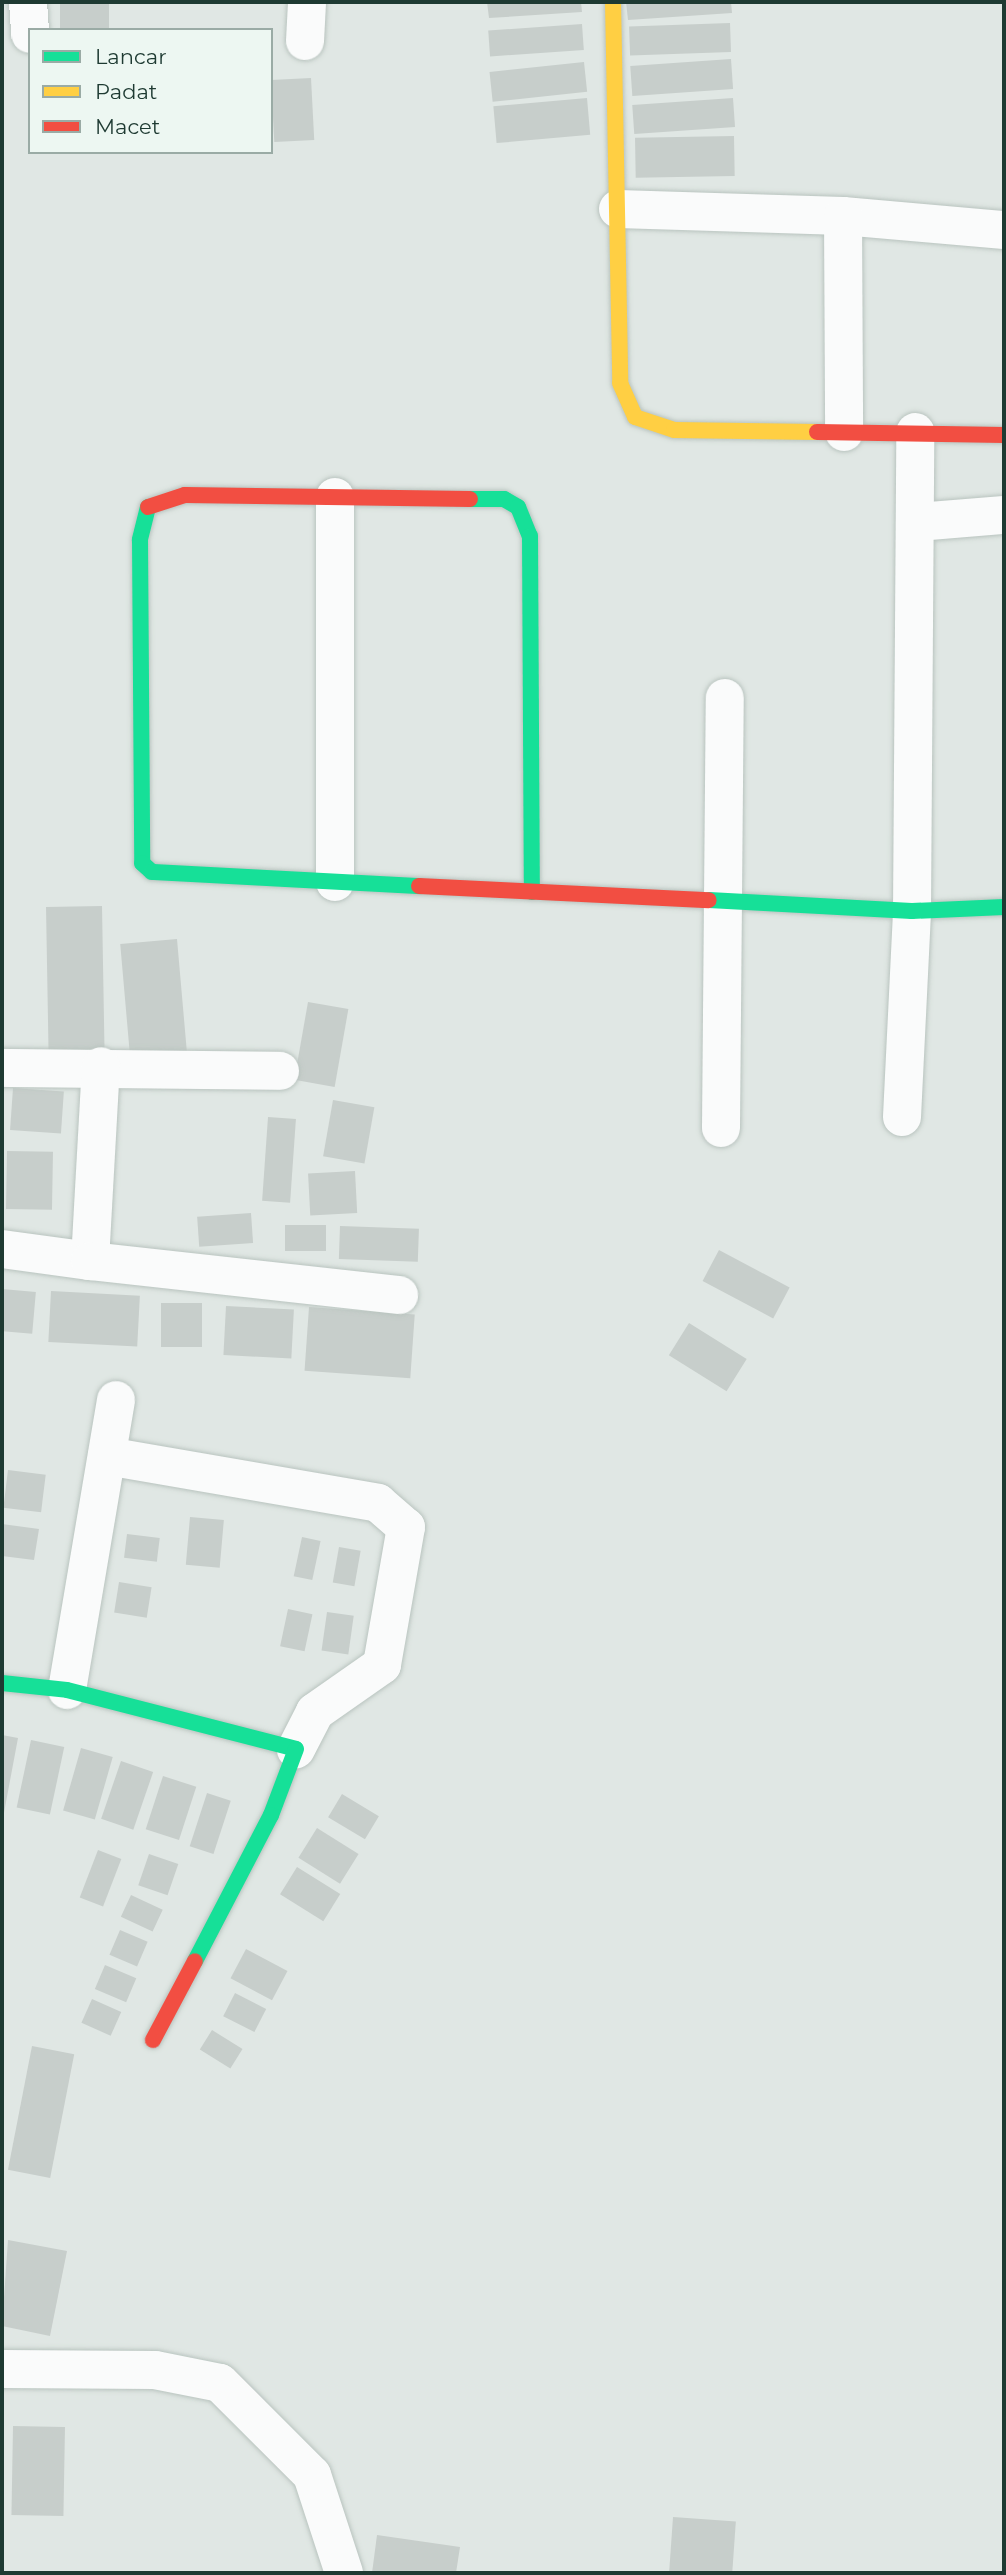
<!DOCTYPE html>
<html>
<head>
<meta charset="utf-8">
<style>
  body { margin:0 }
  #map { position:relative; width:1006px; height:2575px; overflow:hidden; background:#e0e7e4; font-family:Montserrat,sans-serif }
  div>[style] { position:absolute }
  .building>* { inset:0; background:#c7cecb; transform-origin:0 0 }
  .roads { filter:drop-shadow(0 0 2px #b9c4bf) drop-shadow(0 0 2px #b9c4bf) }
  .street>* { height:38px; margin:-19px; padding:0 19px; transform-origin:19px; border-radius:19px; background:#fafbfb }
  .fast>* { height:16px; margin:-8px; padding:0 8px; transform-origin:8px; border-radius:8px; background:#16e098 }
  .slow>* { height:16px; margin:-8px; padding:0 8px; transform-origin:8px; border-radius:8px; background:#ffcf43 }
  .jam>* { height:16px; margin:-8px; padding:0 8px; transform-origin:8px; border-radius:8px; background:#f24e42 }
  span { translate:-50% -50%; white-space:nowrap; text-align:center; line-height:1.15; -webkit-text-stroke:5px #edf7f2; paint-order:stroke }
  .frame { position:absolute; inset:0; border:4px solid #1e3a32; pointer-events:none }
  .legend { position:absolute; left:28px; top:28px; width:245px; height:126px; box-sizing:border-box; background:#edf7f2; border:2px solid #9aaba5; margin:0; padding:9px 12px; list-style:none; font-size:21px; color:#1e3a32 }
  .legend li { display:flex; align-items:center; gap:14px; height:35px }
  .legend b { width:35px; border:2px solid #9aaba5 }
</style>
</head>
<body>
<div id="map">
  <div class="building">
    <i style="left:60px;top:2px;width:49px;height:28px"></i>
    <i style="clip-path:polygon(487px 2px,581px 2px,582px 12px,489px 18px)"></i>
    <i style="clip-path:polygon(626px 2px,731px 2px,732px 13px,628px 20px)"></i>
    <i style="left:730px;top:23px;width:29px;height:101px;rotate:88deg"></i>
    <i style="left:582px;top:24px;width:26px;height:94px;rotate:86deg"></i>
    <i style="left:731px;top:59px;width:30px;height:101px;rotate:86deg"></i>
    <i style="left:584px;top:62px;width:30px;height:95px;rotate:84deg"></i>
    <i style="left:311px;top:78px;width:62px;height:40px;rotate:87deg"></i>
    <i style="left:587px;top:98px;width:37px;height:94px;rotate:85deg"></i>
    <i style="left:733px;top:98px;width:29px;height:101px;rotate:86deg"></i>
    <i style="left:734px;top:136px;width:40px;height:99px;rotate:89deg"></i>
    <i style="left:102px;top:906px;width:153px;height:56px;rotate:89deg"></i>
    <i style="left:177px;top:939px;width:115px;height:57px;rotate:85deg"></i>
    <i style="left:308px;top:1002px;width:41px;height:79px;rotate:10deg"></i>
    <i style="left:13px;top:1088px;width:51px;height:42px;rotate:4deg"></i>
    <i style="left:333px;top:1100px;width:42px;height:57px;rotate:10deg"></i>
    <i style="left:268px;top:1117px;width:28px;height:84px;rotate:4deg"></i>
    <i style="left:7px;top:1151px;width:46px;height:58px;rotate:1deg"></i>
    <i style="left:355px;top:1171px;width:42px;height:47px;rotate:87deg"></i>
    <i style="left:251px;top:1213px;width:30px;height:54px;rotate:86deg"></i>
    <i style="left:326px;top:1225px;width:26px;height:41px;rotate:90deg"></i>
    <i style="left:340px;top:1226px;width:79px;height:33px;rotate:2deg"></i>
    <i style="left:719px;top:1250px;width:80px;height:35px;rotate:28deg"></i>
    <i style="left:2px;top:1289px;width:34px;height:42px;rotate:5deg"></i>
    <i style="left:51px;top:1291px;width:89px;height:51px;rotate:3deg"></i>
    <i style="left:161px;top:1303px;width:41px;height:44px"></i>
    <i style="left:226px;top:1306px;width:68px;height:49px;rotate:3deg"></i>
    <i style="left:309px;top:1307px;width:106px;height:64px;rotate:4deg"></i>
    <i style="left:689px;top:1323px;width:68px;height:38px;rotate:32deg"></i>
    <i style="left:8px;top:1470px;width:38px;height:38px;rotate:7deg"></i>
    <i style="left:190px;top:1517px;width:34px;height:48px;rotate:5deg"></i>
    <i style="clip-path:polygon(2px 1524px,39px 1529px,34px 1560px,2px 1556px)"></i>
    <i style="left:127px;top:1534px;width:33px;height:24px;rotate:7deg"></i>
    <i style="left:302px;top:1537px;width:19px;height:40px;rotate:12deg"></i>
    <i style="left:339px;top:1547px;width:22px;height:36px;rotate:10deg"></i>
    <i style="left:119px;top:1582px;width:33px;height:31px;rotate:9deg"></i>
    <i style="left:288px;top:1609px;width:25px;height:38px;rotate:12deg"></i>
    <i style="left:327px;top:1612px;width:27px;height:39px;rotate:8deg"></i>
    <i style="clip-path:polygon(2px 1735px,18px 1738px,3px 1818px,2px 1818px)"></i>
    <i style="left:31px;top:1740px;width:34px;height:69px;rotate:12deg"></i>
    <i style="left:81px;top:1748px;width:33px;height:65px;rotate:16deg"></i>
    <i style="left:121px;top:1761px;width:34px;height:61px;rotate:19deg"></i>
    <i style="left:163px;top:1776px;width:35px;height:56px;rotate:18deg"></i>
    <i style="left:207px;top:1793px;width:25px;height:56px;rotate:18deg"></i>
    <i style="left:342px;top:1794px;width:43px;height:27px;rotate:31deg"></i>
    <i style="left:317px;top:1828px;width:49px;height:35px;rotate:32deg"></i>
    <i style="left:98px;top:1850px;width:25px;height:51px;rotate:21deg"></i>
    <i style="left:149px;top:1854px;width:31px;height:33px;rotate:19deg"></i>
    <i style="left:297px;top:1867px;width:51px;height:32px;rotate:32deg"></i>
    <i style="left:131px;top:1895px;width:35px;height:24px;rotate:25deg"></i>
    <i style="left:120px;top:1930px;width:30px;height:27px;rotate:23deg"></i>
    <i style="left:246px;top:1949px;width:47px;height:33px;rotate:28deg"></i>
    <i style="left:105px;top:1965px;width:34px;height:26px;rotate:23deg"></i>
    <i style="left:235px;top:1993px;width:35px;height:26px;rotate:27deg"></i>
    <i style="left:92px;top:1999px;width:32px;height:26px;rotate:24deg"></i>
    <i style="left:212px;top:2030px;width:36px;height:23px;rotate:32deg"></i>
    <i style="left:32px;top:2046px;width:43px;height:126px;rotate:11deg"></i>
    <i style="clip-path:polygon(8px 2240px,67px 2251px,50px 2336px,2px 2326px)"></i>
    <i style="left:13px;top:2426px;width:52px;height:89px;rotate:1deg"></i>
    <i style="left:673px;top:2517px;width:63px;height:56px;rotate:4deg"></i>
    <i style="clip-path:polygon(377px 2535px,460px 2547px,456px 2573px,372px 2573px)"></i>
  </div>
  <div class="roads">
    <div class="street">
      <i style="left:28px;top:2px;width:32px;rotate:86deg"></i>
      <i style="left:305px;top:41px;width:39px;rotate:-87deg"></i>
      <i style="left:618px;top:209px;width:225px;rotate:1.8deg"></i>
      <i style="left:843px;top:216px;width:162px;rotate:5deg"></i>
      <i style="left:843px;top:216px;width:216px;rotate:89.7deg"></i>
      <i style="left:335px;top:497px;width:385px;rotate:90deg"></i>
      <i style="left:918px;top:522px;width:86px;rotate:-4.7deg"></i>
      <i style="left:2px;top:1068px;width:278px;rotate:0.6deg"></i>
      <i style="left:902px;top:1117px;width:206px;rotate:-87.2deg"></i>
      <i style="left:912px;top:911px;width:479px;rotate:-89.6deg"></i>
      <i style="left:721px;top:1128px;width:430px;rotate:-89.5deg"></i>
      <i style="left:2px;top:1249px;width:89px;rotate:7.8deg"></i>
      <i style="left:90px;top:1261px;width:195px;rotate:-86.8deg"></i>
      <i style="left:90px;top:1261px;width:311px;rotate:6.3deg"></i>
      <i style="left:107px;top:1456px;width:275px;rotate:9.8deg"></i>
      <i style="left:378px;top:1503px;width:37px;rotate:41deg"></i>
      <i style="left:406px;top:1527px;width:140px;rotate:99.9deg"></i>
      <i style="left:382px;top:1665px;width:82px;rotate:145deg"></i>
      <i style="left:315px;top:1712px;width:42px;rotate:117.2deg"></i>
      <i style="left:67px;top:1690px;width:294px;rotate:-80.4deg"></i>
      <i style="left:2px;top:2369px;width:153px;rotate:0.4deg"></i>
      <i style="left:155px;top:2370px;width:66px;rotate:11.3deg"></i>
      <i style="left:220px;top:2383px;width:130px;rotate:45deg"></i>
      <i style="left:312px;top:2475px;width:103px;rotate:71.9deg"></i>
    </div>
    <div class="fast">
      <i style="left:470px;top:499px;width:34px"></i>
      <i style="left:504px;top:499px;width:16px;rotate:30deg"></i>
      <i style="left:518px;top:507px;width:31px;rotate:68deg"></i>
      <i style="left:530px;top:536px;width:356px;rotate:89.7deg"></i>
      <i style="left:148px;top:507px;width:34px;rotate:104deg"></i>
      <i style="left:140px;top:540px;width:323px;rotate:89.6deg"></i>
      <i style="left:142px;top:863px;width:13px;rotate:42deg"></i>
      <i style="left:152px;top:872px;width:267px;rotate:3deg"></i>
      <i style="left:709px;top:900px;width:203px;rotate:3.1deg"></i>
      <i style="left:912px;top:911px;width:92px;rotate:-2.5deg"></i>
      <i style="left:2px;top:1683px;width:65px;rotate:6.1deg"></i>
      <i style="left:67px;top:1690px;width:236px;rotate:14.4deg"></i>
      <i style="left:296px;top:1749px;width:71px;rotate:110.7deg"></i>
      <i style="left:271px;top:1815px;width:165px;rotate:117.5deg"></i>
    </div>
    <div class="slow">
      <i style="left:613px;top:2px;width:381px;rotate:88.9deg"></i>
      <i style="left:620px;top:383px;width:37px;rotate:66deg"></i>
      <i style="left:635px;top:417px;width:41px;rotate:18.4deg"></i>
      <i style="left:674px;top:430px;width:143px;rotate:0.8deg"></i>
    </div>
    <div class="jam">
      <i style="left:817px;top:432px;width:187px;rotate:0.9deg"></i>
      <i style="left:148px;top:507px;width:39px;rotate:-18deg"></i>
      <i style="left:185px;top:495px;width:285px;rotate:0.8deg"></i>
      <i style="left:419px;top:886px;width:290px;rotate:2.8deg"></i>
      <i style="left:153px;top:2040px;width:89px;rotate:-62deg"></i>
    </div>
  </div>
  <div class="frame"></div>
  <ul class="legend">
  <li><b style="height:9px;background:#16e098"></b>Lancar</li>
  <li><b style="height:9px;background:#ffcf43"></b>Padat</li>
  <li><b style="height:9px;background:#f24e42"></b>Macet</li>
  </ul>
</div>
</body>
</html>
